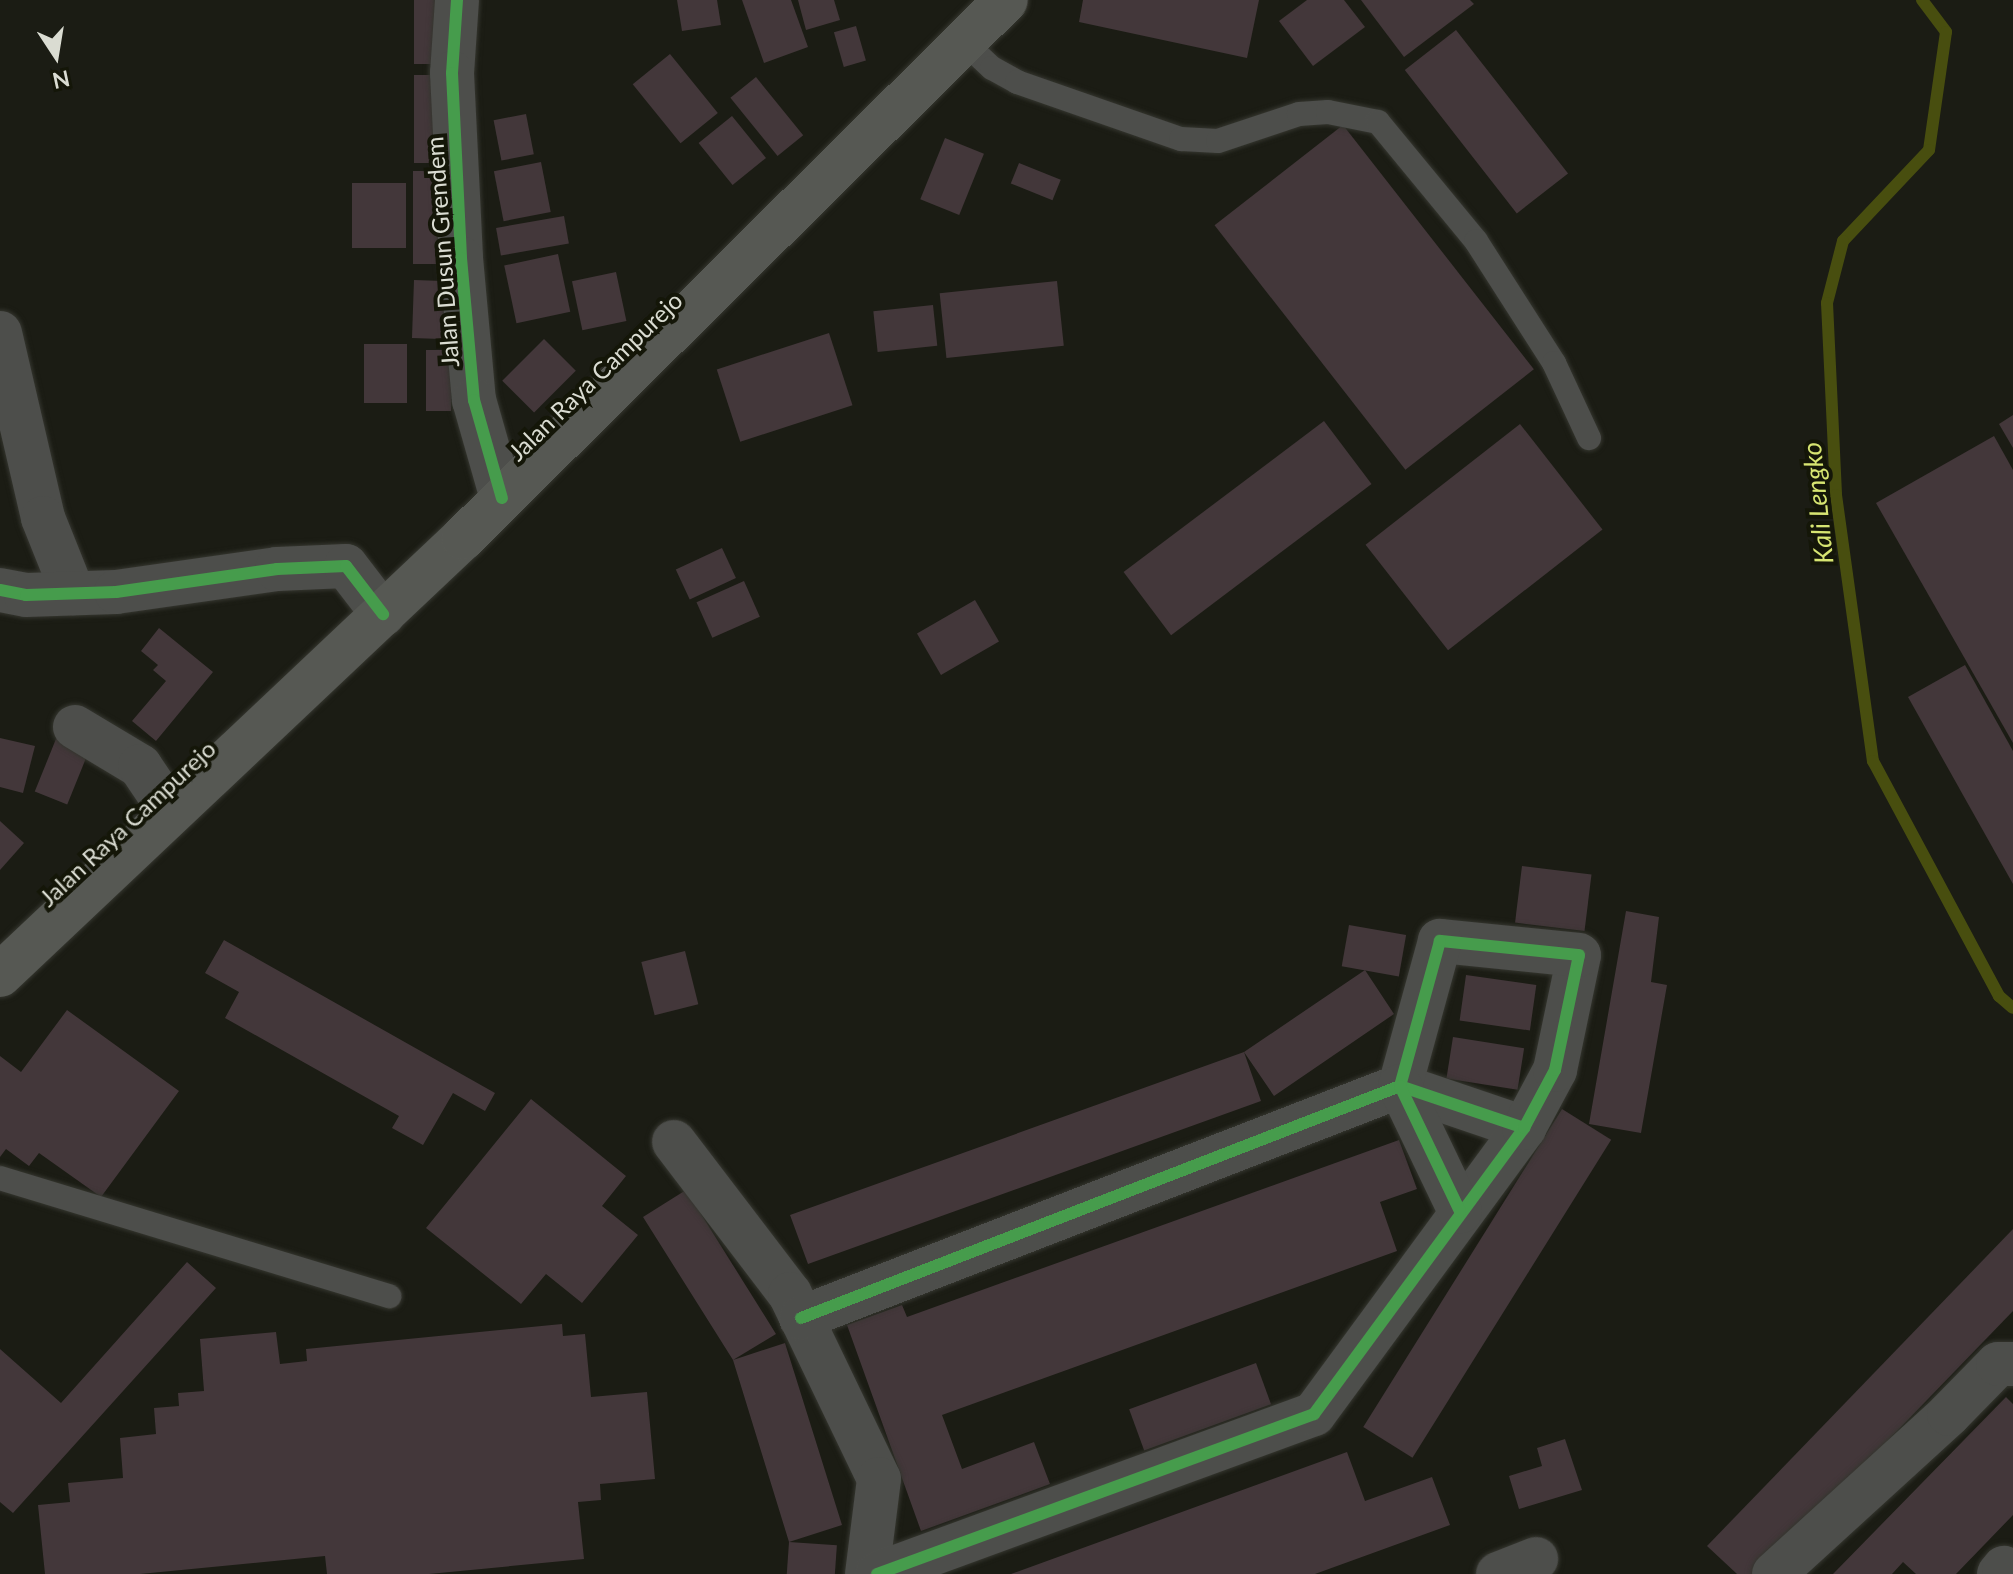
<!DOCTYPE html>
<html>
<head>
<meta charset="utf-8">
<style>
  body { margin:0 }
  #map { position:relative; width:2013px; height:1574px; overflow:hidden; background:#1b1c14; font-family:Lato,sans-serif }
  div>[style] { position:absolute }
  .stream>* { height:12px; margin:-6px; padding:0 6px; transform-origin:6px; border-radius:6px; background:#484e0f }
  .building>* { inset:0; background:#43373a; transform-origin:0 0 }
  .roads { filter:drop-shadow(0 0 2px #35362f) drop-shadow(0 0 2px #35362f) }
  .service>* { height:24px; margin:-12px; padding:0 12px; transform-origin:12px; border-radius:12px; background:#4d4e4b }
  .minor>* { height:44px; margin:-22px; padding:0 22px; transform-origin:22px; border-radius:22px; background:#4d4e4b }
  .primary>* { height:44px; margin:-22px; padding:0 22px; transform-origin:22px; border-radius:22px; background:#565853 }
  .cycleway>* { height:12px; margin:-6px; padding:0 6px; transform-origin:6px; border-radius:6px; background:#469c4c }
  span { translate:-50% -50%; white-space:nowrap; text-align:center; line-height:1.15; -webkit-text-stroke:8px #141608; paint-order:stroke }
  .street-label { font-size:24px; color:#dadcd2 }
  .water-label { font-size:26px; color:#d7e572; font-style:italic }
  .north { position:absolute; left:16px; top:16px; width:80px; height:80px; -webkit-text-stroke:6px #141608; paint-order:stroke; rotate:168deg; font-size:22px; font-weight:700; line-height:32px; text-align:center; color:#dadcd2 }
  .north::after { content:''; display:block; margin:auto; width:28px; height:36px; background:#dadcd2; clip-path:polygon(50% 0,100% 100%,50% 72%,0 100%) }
</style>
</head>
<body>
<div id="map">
  <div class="stream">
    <i style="left:1922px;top:0;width:40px;rotate:53deg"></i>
    <i style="left:1946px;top:32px;width:119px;rotate:98.2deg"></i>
    <i style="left:1929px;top:150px;width:125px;rotate:133.4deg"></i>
    <i style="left:1843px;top:241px;width:64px;rotate:104.5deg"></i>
    <i style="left:1827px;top:303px;width:192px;rotate:87.3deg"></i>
    <i style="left:1836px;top:495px;width:269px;rotate:82.1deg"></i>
    <i style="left:1873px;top:761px;width:267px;rotate:61.8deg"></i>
    <i style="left:1999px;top:996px;width:18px;rotate:41deg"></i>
  </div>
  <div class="building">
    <i style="left:414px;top:0;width:32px;height:64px"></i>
    <i style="clip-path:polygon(677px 0,717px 0,721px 25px,682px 31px)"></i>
    <i style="clip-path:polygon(742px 0,791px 0,808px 47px,764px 63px)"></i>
    <i style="clip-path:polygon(798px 0,834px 0,840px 20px,806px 30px)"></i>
    <i style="clip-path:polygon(1083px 0,1259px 0,1247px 58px,1079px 22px)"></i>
    <i style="clip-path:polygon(1307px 0,1344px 0,1365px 27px,1313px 66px,1279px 21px)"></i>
    <i style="clip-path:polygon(1361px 0,1470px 0,1474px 4px,1404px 57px)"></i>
    <i style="left:856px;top:26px;width:36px;height:23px;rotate:74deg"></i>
    <i style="left:1456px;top:30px;width:182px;height:65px;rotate:52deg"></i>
    <i style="left:670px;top:54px;width:76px;height:48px;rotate:51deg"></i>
    <i style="left:414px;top:75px;width:37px;height:88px"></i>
    <i style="left:756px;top:77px;width:75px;height:33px;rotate:51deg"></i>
    <i style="left:526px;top:114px;width:41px;height:33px;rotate:79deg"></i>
    <i style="left:732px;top:116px;width:54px;height:43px;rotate:51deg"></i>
    <i style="left:1343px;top:125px;width:310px;height:163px;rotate:52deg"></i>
    <i style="left:945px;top:138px;width:42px;height:66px;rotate:22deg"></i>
    <i style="left:541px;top:162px;width:51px;height:48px;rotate:79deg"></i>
    <i style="left:1019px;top:163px;width:45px;height:22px;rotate:22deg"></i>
    <i style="left:413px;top:171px;width:36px;height:93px"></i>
    <i style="left:352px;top:183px;width:54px;height:65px"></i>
    <i style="left:564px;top:216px;width:28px;height:69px;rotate:80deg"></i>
    <i style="left:558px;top:254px;width:59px;height:55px;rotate:78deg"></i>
    <i style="left:616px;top:272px;width:50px;height:45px;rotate:78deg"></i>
    <i style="left:414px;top:280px;width:36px;height:58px;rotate:2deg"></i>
    <i style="left:1057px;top:281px;width:65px;height:118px;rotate:84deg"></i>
    <i style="left:933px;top:305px;width:41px;height:60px;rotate:84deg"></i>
    <i style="left:829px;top:333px;width:76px;height:118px;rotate:72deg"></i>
    <i style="left:544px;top:339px;width:45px;height:59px;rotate:45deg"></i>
    <i style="left:364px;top:344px;width:43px;height:59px"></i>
    <i style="left:426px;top:350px;width:25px;height:61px"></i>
    <i style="clip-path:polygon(2013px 415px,2013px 448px,1999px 424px)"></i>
    <i style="left:1324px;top:421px;width:79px;height:251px;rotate:53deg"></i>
    <i style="left:1520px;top:424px;width:134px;height:196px;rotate:52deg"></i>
    <i style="clip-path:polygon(1994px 436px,2013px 470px,2013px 743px,1876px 503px)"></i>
    <i style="left:722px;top:548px;width:33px;height:51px;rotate:65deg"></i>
    <i style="left:744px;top:581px;width:39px;height:52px;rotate:66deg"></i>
    <i style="left:975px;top:600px;width:48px;height:67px;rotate:60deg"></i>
    <i style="clip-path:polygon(159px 628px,213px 672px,156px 741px,132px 721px,166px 681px,153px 670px,158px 665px,141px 651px)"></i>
    <i style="clip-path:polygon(1965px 665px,2013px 751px,2013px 884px,1908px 697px)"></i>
    <i style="left:58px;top:734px;width:35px;height:62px;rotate:22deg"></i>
    <i style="clip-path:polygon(0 738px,35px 746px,23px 793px,0 787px)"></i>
    <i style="clip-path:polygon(0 821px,24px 843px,0 870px)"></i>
    <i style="left:1522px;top:866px;width:70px;height:57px;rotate:7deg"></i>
    <i style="clip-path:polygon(1626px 911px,1659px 917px,1651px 982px,1667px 985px,1641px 1133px,1589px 1124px)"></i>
    <i style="left:1349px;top:925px;width:58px;height:42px;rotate:10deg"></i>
    <i style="clip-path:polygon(224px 940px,495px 1093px,485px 1111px,453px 1093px,423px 1145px,392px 1128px,399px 1116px,225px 1018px,239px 992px,205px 973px)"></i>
    <i style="left:685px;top:951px;width:55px;height:45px;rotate:76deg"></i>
    <i style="clip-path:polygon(1365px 970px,1394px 1014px,1274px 1096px,1244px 1052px,1261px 1101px,808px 1264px,790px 1215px,1244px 1052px)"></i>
    <i style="left:1466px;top:975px;width:71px;height:46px;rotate:8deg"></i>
    <i style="clip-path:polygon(67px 1010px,179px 1091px,101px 1197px,39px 1153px,29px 1166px,6px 1149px,0 1157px,0 1056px,21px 1072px)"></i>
    <i style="left:1453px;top:1037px;width:72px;height:42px;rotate:9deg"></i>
    <i style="clip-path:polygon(531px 1099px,626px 1176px,602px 1206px,638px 1235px,582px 1303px,546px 1274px,521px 1304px,426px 1228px)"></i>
    <i style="left:1562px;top:1109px;width:58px;height:375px;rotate:32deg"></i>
    <i style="clip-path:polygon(1399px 1140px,1417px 1189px,1380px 1202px,1397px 1251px,942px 1415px,962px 1469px,1034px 1442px,1050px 1484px,921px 1531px,847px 1325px,902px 1305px,907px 1317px)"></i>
    <i style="clip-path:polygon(686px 1190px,776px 1334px,733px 1360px,785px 1343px,842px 1525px,789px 1542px,733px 1360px,643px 1217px)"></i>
    <i style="clip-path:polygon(2013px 1229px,2013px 1311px,1759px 1574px,1737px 1574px,1707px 1546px)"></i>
    <i style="clip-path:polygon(187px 1262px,216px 1288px,13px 1513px,0 1502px,0 1349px,61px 1403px)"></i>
    <i style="clip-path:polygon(562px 1324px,563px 1336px,585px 1334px,591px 1397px,647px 1392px,655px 1479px,600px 1484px,601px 1500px,578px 1502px,584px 1559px,429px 1574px,327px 1574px,325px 1556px,140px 1574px,45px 1574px,38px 1505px,70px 1502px,68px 1483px,123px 1478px,120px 1438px,156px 1434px,154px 1408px,179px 1406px,178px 1393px,204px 1391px,200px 1339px,276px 1332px,280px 1364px,307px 1361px,306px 1349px)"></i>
    <i style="left:1256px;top:1363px;width:44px;height:135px;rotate:70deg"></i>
    <i style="clip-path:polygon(2006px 1397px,2013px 1404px,2013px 1515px,1956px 1574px,1916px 1574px,1903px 1562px,1892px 1574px,1833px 1574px)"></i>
    <i style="clip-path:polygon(1565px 1439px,1582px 1490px,1519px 1509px,1509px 1476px,1542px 1466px,1537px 1448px)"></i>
    <i style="clip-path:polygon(1347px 1452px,1365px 1501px,1432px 1477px,1450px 1525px,1315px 1574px,1011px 1574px)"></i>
    <i style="left:789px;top:1542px;width:48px;height:32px;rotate:4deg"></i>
  </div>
  <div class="roads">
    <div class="service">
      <i style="left:964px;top:42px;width:38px;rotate:43deg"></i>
      <i style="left:992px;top:68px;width:29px;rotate:29deg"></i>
      <i style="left:1017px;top:82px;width:174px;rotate:19.2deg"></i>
      <i style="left:1181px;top:139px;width:37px;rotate:3deg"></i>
      <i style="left:1218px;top:141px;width:85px;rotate:-18.4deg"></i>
      <i style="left:1299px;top:114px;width:29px;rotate:-4deg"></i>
      <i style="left:1328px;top:112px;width:51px;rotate:11.3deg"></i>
      <i style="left:1378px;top:122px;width:154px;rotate:50.5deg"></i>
      <i style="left:1476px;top:241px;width:145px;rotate:57.4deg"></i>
      <i style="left:1554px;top:363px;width:83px;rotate:65deg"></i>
      <i style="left:0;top:1178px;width:407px;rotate:16.9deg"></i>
    </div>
    <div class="minor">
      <i style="left:457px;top:0;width:73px;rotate:93.9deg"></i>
      <i style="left:452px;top:73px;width:185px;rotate:87.2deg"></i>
      <i style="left:461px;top:258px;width:143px;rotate:84.8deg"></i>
      <i style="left:474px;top:400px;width:102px;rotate:74.1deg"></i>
      <i style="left:0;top:333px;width:190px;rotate:76.9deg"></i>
      <i style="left:43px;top:518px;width:81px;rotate:68.2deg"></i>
      <i style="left:0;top:590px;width:26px;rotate:11deg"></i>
      <i style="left:26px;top:595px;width:90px;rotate:-1.9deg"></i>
      <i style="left:116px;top:592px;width:163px;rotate:-8.1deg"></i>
      <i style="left:277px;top:569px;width:69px;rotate:-2.5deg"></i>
      <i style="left:346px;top:566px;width:61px;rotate:52.4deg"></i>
      <i style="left:75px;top:727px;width:76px;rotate:31deg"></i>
      <i style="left:140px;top:766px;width:55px;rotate:56deg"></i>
      <i style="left:674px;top:1142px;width:191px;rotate:52.7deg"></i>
      <i style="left:790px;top:1294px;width:205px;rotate:64.3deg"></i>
      <i style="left:879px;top:1479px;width:96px;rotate:97.2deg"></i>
      <i style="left:801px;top:1318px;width:642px;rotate:-21.17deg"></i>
      <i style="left:1400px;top:1086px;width:131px;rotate:18.7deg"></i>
      <i style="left:877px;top:1574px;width:465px;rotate:-20.1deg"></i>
      <i style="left:1314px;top:1414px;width:355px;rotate:-53.7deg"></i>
      <i style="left:1524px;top:1128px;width:66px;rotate:-61.9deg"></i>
      <i style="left:1555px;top:1070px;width:117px;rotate:-78.2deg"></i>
      <i style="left:1579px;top:955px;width:140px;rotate:-174.2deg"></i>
      <i style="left:1440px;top:941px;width:150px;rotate:105.4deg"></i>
      <i style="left:1400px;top:1086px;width:139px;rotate:64.4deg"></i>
      <i style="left:1498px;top:1574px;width:41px;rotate:-21.5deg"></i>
      <i style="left:1774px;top:1574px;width:237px;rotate:-42.4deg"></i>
      <i style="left:1949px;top:1414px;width:70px;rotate:-45.6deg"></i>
      <i style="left:1998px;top:1364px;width:15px"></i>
      <i style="left:1999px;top:1574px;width:8px;rotate:-50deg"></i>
      <i style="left:2004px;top:1568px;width:11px;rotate:34deg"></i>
    </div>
    <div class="primary">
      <i style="left:0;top:975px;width:637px;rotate:-43.35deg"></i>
      <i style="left:463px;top:538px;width:764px;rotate:-44.73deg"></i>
    </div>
  </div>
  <div class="cycleway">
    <i style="left:457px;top:0;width:73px;rotate:93.9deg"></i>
    <i style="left:452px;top:73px;width:185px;rotate:87.2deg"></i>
    <i style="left:461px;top:258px;width:143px;rotate:84.8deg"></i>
    <i style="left:474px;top:400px;width:102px;rotate:74.1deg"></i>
    <i style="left:0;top:590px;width:26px;rotate:11deg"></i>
    <i style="left:26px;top:595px;width:90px;rotate:-1.9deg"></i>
    <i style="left:116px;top:592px;width:163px;rotate:-8.1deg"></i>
    <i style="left:277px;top:569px;width:69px;rotate:-2.5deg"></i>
    <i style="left:346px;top:566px;width:61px;rotate:52.4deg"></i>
    <i style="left:801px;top:1318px;width:642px;rotate:-21.17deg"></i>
    <i style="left:1400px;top:1086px;width:131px;rotate:18.7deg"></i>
    <i style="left:877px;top:1574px;width:465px;rotate:-20.1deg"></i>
    <i style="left:1314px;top:1414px;width:355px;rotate:-53.7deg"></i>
    <i style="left:1524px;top:1128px;width:66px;rotate:-61.9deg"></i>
    <i style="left:1555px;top:1070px;width:117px;rotate:-78.2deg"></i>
    <i style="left:1579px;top:955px;width:140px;rotate:-174.2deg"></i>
    <i style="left:1440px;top:941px;width:150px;rotate:105.4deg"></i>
    <i style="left:1400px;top:1086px;width:139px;rotate:64.4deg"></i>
  </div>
  <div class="street-label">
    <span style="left:442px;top:252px;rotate:-94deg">Jalan Dusun Grendem</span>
    <span style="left:595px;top:376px;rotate:-44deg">Jalan Raya Campurejo</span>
    <span style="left:127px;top:823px;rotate:-43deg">Jalan Raya Campurejo</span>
  </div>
  <div class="water-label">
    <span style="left:1818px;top:503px;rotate:-96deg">Kali Lengko</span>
  </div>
  <div class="north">N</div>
</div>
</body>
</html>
